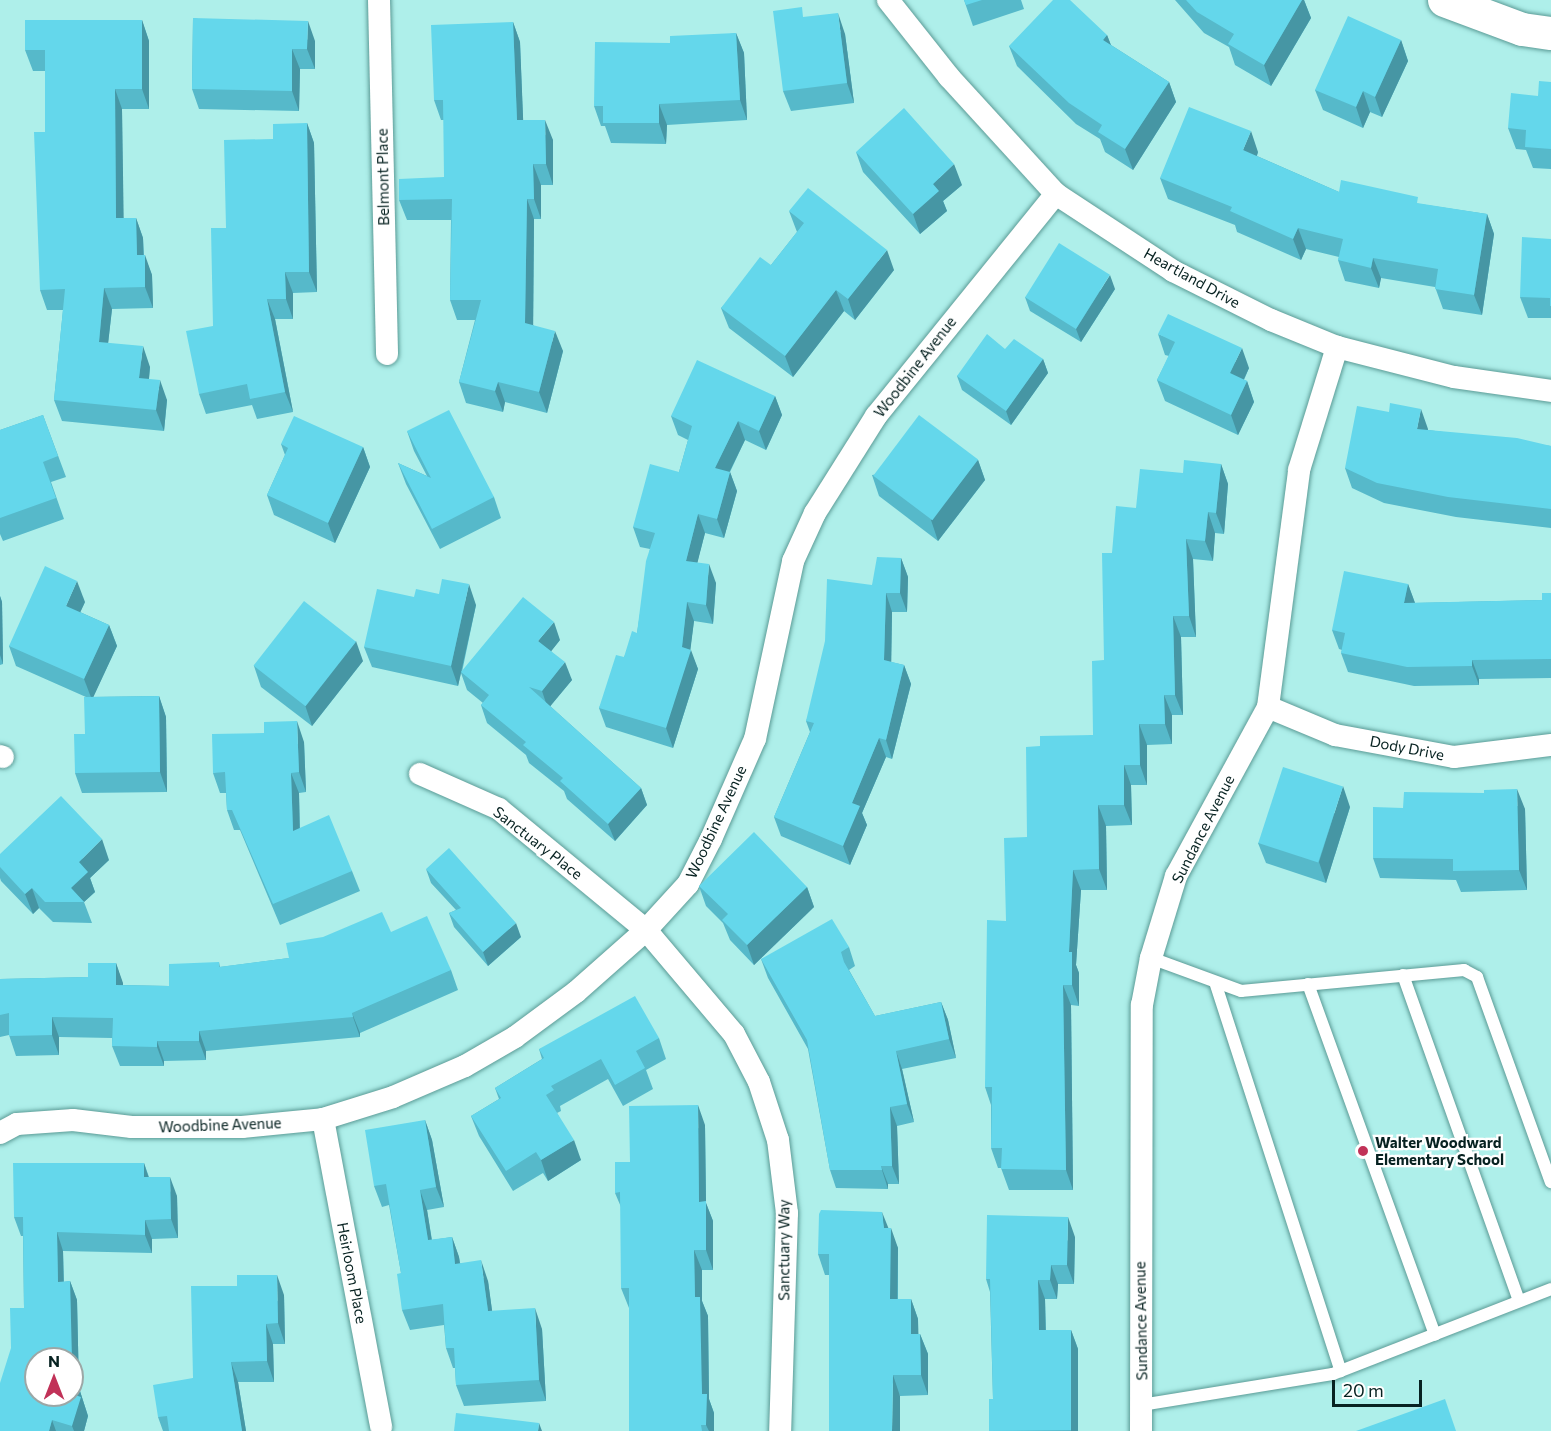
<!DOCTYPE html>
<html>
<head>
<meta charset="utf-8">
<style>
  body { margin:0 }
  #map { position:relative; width:1551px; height:1431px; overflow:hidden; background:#aeefea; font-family:Commissioner,sans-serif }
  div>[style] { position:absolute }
  .roads { filter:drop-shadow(0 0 2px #5b9b96) drop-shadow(0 0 2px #5b9b96) }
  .lane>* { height:12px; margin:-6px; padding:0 6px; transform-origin:6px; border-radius:6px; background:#fff }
  .street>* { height:22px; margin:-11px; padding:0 11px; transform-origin:11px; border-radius:11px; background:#fff }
  .secondary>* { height:33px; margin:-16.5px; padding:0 16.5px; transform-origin:16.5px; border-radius:16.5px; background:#fff }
  .wall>* { inset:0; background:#56b9ca }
  .shaded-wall>* { inset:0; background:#4696a4 }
  .building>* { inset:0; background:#64d7eb; transform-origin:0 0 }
  .dots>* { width:16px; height:16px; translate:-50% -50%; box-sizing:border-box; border:3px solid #fff; border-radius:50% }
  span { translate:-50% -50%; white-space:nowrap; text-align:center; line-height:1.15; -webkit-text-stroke:4.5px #fff; paint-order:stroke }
  .street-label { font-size:15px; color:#072221 }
  .poi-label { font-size:15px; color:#072221; font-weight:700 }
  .left { translate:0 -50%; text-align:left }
  .north { position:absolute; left:24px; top:1347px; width:60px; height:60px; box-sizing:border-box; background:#fff; border:2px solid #9ca7a6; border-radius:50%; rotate:0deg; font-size:16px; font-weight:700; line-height:24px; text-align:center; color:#072221 }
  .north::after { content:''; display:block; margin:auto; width:21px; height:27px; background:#c13258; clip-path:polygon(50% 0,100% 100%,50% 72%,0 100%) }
  .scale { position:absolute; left:1332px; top:1380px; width:90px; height:27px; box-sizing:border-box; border:3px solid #072221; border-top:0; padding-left:8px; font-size:18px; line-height:21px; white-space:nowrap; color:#072221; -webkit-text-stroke:4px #fff; paint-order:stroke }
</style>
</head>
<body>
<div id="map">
  <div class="roads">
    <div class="lane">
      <i style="left:1151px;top:958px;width:96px;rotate:20.1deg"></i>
      <i style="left:1241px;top:991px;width:224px;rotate:-5.4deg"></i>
      <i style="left:1464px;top:970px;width:15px;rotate:28deg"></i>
      <i style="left:1477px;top:977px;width:218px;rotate:70.2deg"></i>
      <i style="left:1403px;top:975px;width:346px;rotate:70.4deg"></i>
      <i style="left:1215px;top:982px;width:409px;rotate:72.1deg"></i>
      <i style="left:1308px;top:984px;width:373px;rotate:70.1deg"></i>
      <i style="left:1141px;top:1405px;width:194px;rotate:-9.2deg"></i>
      <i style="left:1333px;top:1374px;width:234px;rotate:-21.3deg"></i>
    </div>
    <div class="street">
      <i style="left:379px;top:0;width:354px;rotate:88.7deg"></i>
      <i style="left:888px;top:0;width:98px;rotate:51.6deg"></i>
      <i style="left:949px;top:77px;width:159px;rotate:47.6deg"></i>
      <i style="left:1056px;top:194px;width:140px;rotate:33.3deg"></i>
      <i style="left:1173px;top:271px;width:110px;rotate:26.6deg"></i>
      <i style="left:1271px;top:320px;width:71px;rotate:22.2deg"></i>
      <i style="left:1337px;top:347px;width:121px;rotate:14.4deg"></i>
      <i style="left:1454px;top:377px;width:98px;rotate:8.2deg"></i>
      <i style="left:1268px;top:707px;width:73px;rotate:22.7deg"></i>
      <i style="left:1335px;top:735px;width:121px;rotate:10.5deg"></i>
      <i style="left:1454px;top:757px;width:98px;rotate:-7.1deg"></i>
      <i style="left:0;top:756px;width:3px;rotate:18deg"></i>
      <i style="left:420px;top:774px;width:86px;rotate:23.9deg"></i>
      <i style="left:499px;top:809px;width:190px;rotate:39.5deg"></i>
      <i style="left:646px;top:930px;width:136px;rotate:49.8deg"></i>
      <i style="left:734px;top:1034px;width:54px;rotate:62.5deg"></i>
      <i style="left:759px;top:1082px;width:61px;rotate:71.9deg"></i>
      <i style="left:778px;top:1140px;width:74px;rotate:83deg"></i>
      <i style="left:787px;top:1213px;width:218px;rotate:91.8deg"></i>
      <i style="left:323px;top:1119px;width:313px;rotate:79.3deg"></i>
      <i style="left:0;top:1133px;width:19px;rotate:-28deg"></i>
      <i style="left:17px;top:1124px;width:56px;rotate:-4.1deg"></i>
      <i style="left:73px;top:1120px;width:59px;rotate:6.8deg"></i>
      <i style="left:132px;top:1127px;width:110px"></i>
      <i style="left:242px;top:1127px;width:81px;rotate:-5.6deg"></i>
      <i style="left:323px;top:1119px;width:73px;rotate:-17.4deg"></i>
      <i style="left:393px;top:1097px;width:78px;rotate:-23.3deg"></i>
      <i style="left:465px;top:1066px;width:58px;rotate:-30.1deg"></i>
      <i style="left:515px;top:1037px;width:76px;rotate:-36.4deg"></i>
      <i style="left:576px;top:992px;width:94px;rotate:-41.5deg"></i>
      <i style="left:646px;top:930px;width:62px;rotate:-47.6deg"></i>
      <i style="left:688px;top:884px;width:51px;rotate:-62.9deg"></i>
      <i style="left:711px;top:839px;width:109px;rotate:-66.3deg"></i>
      <i style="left:755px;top:739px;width:182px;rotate:-77.9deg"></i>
      <i style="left:793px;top:561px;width:53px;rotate:-65.4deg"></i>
      <i style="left:815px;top:513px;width:115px;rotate:-57.8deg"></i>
      <i style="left:876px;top:416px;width:286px;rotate:-51deg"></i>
      <i style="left:1141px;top:1431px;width:426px;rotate:-89.9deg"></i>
      <i style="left:1142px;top:1005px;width:48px;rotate:-79.2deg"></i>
      <i style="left:1151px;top:958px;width:86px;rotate:-73deg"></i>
      <i style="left:1176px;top:876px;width:192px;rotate:-61.4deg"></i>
      <i style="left:1268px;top:707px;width:239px;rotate:-82.5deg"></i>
      <i style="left:1299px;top:470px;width:129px;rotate:-72.8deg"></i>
    </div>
    <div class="secondary">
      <i style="left:1444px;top:0;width:83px;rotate:20.4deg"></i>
      <i style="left:1522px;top:29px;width:29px;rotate:8deg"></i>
    </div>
  </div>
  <div class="wall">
    <i style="clip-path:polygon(964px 0,1021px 0,1024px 9px,973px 26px)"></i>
    <i style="clip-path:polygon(1175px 0,1304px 0,1311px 18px,1271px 86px,1235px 65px,1229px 47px,1204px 33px)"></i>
    <i style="clip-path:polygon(805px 17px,845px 34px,854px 103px,791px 111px,783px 91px)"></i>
    <i style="clip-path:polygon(193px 18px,315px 41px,315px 69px,300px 69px,299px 111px,199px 109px,192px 89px)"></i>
    <i style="clip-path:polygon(142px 20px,149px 41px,149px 109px,122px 109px,123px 218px,136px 218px,143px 238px,144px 255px,152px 275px,153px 308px,112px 309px,108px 343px,150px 367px,149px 379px,167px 400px,164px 431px,62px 421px,54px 400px,63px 310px,47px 310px,40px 290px,45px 132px,45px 71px,33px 71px,25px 50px)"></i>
    <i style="clip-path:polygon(513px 22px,520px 42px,523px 120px,553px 140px,553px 185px,541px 185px,541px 219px,534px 219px,533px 325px,563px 351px,547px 413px,505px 402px,503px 412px,466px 403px,459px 382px,475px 320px,457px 320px,450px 300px,451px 220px,407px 220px,399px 200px,444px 177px,444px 120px,441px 120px,434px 100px)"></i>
    <i style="clip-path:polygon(736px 33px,744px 53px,747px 120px,667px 125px,666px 144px,611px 143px,605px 126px,601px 126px,594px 106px,670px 43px)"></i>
    <i style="clip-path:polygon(1107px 35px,1111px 45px,1169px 82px,1176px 102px,1133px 170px,1105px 152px,1100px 139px,1076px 124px,1017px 66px,1009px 46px)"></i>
    <i style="clip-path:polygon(1401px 40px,1408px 61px,1382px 117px,1370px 112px,1363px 128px,1323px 110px,1315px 90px)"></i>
    <i style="clip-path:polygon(1551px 82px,1551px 169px,1533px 168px,1526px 150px,1516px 149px,1508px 128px)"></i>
    <i style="clip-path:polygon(307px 123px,314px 143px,317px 292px,293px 293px,293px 319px,275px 319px,293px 412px,257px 419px,252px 405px,206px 414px,199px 394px,213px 326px,226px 228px,273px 139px)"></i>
    <i style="clip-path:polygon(856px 152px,962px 185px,943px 201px,947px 211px,920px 234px,863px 172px)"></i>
    <i style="clip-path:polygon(1258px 152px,1257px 156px,1339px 192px,1487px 214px,1494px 234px,1482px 315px,1443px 309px,1435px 287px,1381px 278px,1379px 288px,1345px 281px,1338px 260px,1339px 257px,1306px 249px,1301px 260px,1237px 232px,1235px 225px,1168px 199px,1160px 178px)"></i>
    <i style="clip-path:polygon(789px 211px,894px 270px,855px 320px,844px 311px,793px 377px,729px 328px,721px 308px,771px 265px,797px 232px)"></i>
    <i style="clip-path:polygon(1551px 239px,1551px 318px,1528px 318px,1520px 297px)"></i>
    <i style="clip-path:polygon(1115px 289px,1081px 342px,1030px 311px,1025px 297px)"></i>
    <i style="clip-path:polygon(1158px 334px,1249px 368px,1244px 380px,1247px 381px,1254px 402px,1238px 435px,1165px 401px,1157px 380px,1169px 356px,1165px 355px)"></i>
    <i style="clip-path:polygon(1005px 349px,1043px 359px,1048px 373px,1011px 425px,962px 390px,957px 376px)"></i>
    <i style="clip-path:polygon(775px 396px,782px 415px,766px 450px,745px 440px,730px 472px,737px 491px,724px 538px,705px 533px,697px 563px,716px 583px,713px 624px,694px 621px,690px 650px,698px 669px,673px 748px,606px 727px,599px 708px,624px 657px,637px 633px,650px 549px,640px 547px,633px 527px,679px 472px,688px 440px,678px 435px,671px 416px)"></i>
    <i style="clip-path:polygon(43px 415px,66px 477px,51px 482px,64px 519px,3px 541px,0 534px,0 430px)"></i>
    <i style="clip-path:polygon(1428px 429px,1428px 430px,1551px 446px,1551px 528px,1456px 517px,1384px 503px,1352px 488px,1345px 468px)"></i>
    <i style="clip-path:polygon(407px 431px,494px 497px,501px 518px,440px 549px,406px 484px,398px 463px,427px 476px,414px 451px)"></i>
    <i style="clip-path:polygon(281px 444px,363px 447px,370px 467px,335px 543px,274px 515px,267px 495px,285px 455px)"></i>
    <i style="clip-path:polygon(978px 460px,985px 480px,938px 541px,879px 496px,872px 475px)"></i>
    <i style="clip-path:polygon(1221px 464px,1228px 484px,1224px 534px,1215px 533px,1213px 561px,1193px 559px,1196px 637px,1181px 637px,1183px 715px,1172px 715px,1172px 744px,1147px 745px,1147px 785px,1131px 785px,1132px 825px,1106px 826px,1107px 890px,1081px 890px,1076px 965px,1079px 973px,1079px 1006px,1071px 1005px,1073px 1190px,1009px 1190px,1001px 1168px,998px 1168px,991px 1148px,991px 1105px,985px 1087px,1006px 921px,1027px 837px,1040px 746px,1093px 735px,1104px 660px,1112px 553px,1136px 508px,1183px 473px)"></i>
    <i style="clip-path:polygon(901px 558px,908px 577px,907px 612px,892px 612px,891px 662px,904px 665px,911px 684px,892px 759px,886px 757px,862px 813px,867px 825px,850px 865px,781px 836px,774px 817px,810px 732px,806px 721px,872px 585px)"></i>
    <i style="clip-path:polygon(1408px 584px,1415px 603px,1542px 600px,1551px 593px,1551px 678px,1479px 679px,1479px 685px,1414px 686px,1348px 672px,1341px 653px,1342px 650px,1339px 649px,1332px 630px)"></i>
    <i style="clip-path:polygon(0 596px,2px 602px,3px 664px,0 665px)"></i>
    <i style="clip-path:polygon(414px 597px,476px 605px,462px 672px,560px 640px,551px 651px,572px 680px,550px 706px,641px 788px,647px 805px,615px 841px,567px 799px,564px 791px,529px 763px,526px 755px,487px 723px,481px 705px,483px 703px,467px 690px,461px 673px,458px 686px,372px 667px,364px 647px)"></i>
    <i style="clip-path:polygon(85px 602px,80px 612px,109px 625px,117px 646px,93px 697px,159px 696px,166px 717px,167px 792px,82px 793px,75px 773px,85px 734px,86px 697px,16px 666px,9px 646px)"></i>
    <i style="clip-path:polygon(363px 661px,312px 726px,261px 687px,254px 666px)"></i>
    <i style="clip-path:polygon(304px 742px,306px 792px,299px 793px,300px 828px,352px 871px,360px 891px,280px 925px,240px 830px,234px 830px,227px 810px,226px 793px,220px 793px,213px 773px)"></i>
    <i style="clip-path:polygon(1484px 793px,1525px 809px,1527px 890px,1461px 892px,1456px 880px,1380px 878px,1373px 858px,1403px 808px)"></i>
    <i style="clip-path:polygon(1350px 807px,1326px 883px,1266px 863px,1258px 843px)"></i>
    <i style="clip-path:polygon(0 854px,109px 860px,90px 878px,95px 892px,84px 902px,92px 923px,53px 922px,39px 908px,33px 914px,1px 881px,0 878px)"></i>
    <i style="clip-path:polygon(426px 869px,521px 937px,488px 966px,454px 927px,449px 913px,456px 910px,431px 883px)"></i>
    <i style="clip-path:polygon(699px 886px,807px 887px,814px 907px,754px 965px,730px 940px,723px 923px,706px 906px)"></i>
    <i style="clip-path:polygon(391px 932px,451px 970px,458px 990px,360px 1033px,360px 1037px,206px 1051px,206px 1060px,164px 1061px,164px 1066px,120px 1066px,112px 1046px,112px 1038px,59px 1037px,59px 1055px,16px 1056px,9px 1035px,0 1037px,0 979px,88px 977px,116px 963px,123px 985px,169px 986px,219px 962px,220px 967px,289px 958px)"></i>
    <i style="clip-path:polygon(849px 947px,855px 966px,849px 970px,875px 1016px,941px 1002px,948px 1020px,956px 1058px,902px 1069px,914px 1122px,897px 1126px,899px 1184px,888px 1184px,888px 1189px,836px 1188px,830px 1170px,808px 1049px,768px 978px,761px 959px)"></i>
    <i style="clip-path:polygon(659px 1038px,666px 1059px,646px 1070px,653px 1089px,623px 1106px,608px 1079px,560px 1106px,561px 1111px,557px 1113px,581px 1160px,548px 1181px,543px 1173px,513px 1191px,479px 1136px,471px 1116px,499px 1099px,495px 1088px,542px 1059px,539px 1049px)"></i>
    <i style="clip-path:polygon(425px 1120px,432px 1140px,444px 1207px,427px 1210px,432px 1240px,452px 1237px,459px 1257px,460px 1263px,488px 1281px,492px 1311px,542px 1329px,546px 1401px,464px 1406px,456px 1385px,455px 1368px,453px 1368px,446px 1348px,444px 1325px,410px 1330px,402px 1310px,401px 1273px,389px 1205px,382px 1207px,374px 1186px)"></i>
    <i style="clip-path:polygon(705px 1125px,706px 1203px,713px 1221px,713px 1270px,702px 1270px,702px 1301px,708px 1316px,709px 1399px,714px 1413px,714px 1431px,629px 1431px,629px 1308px,621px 1288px,621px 1207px,615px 1193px,630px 1162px)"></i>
    <i style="clip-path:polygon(144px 1163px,149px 1177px,177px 1196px,178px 1238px,152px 1239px,152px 1253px,63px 1251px,64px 1282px,70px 1281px,77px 1300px,79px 1388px,88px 1416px,84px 1431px,0 1431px,24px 1308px,23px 1236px,21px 1236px,14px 1217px)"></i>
    <i style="clip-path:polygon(888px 1228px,898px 1248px,898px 1299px,911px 1299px,918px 1319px,918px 1334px,920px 1334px,928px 1354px,928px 1395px,900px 1396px,829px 1275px,825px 1275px,818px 1254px)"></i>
    <i style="clip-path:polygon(1075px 1237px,1074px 1284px,1058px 1284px,1057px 1299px,1045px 1299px,1046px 1330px,1071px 1330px,1078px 1349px,1078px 1431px,989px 1431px,993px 1399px,990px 1292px,986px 1279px)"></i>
    <i style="clip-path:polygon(284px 1295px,285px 1344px,273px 1344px,274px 1382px,238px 1382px,246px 1431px,163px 1431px,158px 1417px,193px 1378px)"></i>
  </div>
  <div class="shaded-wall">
    <i style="clip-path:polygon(1302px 0,1304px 0,1311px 18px,1271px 86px,1264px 65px)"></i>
    <i style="clip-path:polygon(838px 13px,845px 34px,854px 103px,847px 83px)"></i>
    <i style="clip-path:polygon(142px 20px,149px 41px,149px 109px,142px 89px)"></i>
    <i style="clip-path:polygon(308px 21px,315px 41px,315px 69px,307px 49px)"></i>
    <i style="clip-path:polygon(513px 22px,520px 42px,524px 141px,517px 120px)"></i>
    <i style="clip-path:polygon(736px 33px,744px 53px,747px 120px,740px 100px)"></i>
    <i style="clip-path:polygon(1107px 35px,1115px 56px,1103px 40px)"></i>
    <i style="clip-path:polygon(1401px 40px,1408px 61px,1382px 117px,1375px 97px)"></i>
    <i style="clip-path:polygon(292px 49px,300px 69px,299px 111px,292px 91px)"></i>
    <i style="clip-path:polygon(1169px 82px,1176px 102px,1133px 170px,1125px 149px)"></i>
    <i style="clip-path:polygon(115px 89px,122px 109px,124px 239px,116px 218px)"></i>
    <i style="clip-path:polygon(1363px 91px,1370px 112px,1363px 128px,1356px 107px)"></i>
    <i style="clip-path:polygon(659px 104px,667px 125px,666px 144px,659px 123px)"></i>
    <i style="clip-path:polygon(545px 120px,553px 140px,553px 185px,546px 164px)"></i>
    <i style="clip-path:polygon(307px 123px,314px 143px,317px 292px,309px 272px)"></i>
    <i style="clip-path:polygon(1251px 131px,1258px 152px,1251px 171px,1243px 150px)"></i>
    <i style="clip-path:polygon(533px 164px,541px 185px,541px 219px,534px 199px)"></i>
    <i style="clip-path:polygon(954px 164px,962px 185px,943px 201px,947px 211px,920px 234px,913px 214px,933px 184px)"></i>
    <i style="clip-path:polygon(527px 199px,534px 219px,533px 344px,525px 323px)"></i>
    <i style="clip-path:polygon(1487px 214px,1494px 234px,1482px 315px,1474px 295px)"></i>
    <i style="clip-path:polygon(136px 218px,143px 238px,144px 275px,137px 255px)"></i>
    <i style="clip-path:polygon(1298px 228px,1306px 249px,1301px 260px,1293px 239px)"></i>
    <i style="clip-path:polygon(887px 250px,894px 270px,855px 320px,848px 299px)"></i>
    <i style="clip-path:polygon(145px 255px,152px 275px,153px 308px,145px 287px)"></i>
    <i style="clip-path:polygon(1373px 258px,1381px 278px,1379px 288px,1371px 268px)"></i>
    <i style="clip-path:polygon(285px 272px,293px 293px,293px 319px,286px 299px)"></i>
    <i style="clip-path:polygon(1110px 275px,1115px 289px,1081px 342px,1076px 329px)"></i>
    <i style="clip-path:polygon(104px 288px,112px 309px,106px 362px,99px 342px)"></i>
    <i style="clip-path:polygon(836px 290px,844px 311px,793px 377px,785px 356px)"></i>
    <i style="clip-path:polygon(267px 299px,275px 319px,293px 412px,285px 392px)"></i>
    <i style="clip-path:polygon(555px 331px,563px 351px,547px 413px,539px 392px)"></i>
    <i style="clip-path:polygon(143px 346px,150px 367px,147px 398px,139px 378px)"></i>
    <i style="clip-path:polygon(1242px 348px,1249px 368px,1237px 394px,1230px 373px)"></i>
    <i style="clip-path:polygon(1043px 359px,1048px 373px,1011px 425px,1006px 411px)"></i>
    <i style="clip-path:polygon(160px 380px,167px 400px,164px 431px,156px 410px)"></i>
    <i style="clip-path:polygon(1247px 381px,1254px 402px,1238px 435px,1231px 415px)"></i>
    <i style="clip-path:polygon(498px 382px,505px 402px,503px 412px,495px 391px)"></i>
    <i style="clip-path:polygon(775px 396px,782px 415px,766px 450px,759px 431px)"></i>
    <i style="clip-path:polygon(1421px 409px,1428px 429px,1424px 450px,1417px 429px)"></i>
    <i style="clip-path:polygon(738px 421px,745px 440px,722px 487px,715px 468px)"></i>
    <i style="clip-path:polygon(363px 447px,370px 467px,335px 543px,328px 523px)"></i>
    <i style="clip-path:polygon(978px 460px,985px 480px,938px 541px,931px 520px)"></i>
    <i style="clip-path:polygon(1221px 464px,1228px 484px,1224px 534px,1216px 513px)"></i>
    <i style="clip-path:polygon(730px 472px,737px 491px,724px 538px,717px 519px)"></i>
    <i style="clip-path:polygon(1208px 512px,1215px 533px,1213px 561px,1205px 541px)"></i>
    <i style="clip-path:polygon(698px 514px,705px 533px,693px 580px,686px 561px)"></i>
    <i style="clip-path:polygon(1186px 539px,1193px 559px,1196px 637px,1189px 616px)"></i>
    <i style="clip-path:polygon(901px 558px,908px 577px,907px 612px,900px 593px)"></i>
    <i style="clip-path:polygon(709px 564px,716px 583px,713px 624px,706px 605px)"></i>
    <i style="clip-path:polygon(77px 581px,85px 602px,74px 626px,66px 606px)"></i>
    <i style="clip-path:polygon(469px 584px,476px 605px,458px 686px,451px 666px)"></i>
    <i style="clip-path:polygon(1408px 584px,1415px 603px,1404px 603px)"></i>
    <i style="clip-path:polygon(886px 593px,892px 612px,891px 679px,884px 660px)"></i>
    <i style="clip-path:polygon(0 596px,2px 602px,3px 664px,0 655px)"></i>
    <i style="clip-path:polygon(687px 602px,694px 621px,690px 653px,691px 650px,698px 669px,673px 748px,666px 728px,682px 647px)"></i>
    <i style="clip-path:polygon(1173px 616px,1181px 637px,1183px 715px,1175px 695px)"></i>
    <i style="clip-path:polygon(554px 622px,560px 640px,545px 659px,538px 641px)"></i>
    <i style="clip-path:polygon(109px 625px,117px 646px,92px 700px,84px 679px)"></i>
    <i style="clip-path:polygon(356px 641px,363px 661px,312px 726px,305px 705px)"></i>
    <i style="clip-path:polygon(1472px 660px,1479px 679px,1479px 685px,1472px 666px)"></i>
    <i style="clip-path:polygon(565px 662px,572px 680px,548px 709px,542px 691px)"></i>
    <i style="clip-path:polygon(904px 665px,911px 684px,892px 759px,886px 740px)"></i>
    <i style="clip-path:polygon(1164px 695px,1172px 715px,1172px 744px,1165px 724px)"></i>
    <i style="clip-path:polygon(159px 696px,166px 717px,167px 792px,160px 772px)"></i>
    <i style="clip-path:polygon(297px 721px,304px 742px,306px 792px,299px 772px)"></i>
    <i style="clip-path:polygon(1139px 724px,1147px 745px,1147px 785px,1140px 765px)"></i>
    <i style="clip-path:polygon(879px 738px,886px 757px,862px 813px,867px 825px,850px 865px,843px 846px,852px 803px)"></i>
    <i style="clip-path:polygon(1124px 765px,1131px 785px,1132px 825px,1124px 805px)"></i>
    <i style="clip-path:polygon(291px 773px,299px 793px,300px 851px,293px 831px)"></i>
    <i style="clip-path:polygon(1343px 786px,1350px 807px,1326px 883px,1319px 862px)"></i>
    <i style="clip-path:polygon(641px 788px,647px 805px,615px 841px,608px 824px)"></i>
    <i style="clip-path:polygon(1517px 789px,1525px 809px,1527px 890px,1519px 870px)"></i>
    <i style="clip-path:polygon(1098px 805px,1106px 826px,1107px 890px,1099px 869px)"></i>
    <i style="clip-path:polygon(102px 839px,109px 860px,90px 878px,95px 892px,84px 902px,71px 888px,79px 862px)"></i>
    <i style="clip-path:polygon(1073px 870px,1081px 890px,1076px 965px,1079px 973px,1079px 1006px,1072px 985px,1069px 952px)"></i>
    <i style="clip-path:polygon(807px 887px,814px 907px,754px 965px,747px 945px)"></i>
    <i style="clip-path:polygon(32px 888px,39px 908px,33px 914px,25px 894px)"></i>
    <i style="clip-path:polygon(516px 923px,521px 937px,488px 966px,483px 952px)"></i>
    <i style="clip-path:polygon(116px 963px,123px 983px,123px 1005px,116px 985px)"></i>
    <i style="clip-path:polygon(1063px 985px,1071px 1005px,1073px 1190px,1066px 1170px)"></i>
    <i style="clip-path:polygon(941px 1002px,948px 1020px,956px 1058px,949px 1039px)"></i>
    <i style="clip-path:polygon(352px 1013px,360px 1033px,360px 1037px,353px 1017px)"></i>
    <i style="clip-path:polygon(52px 1017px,59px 1037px,59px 1055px,52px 1035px)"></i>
    <i style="clip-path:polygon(199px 1031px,206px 1051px,206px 1060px,199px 1041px)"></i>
    <i style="clip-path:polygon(157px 1041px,164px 1061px,164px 1066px,157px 1047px)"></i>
    <i style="clip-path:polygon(896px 1051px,902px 1069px,914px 1122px,907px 1104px)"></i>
    <i style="clip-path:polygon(698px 1105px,705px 1125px,706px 1203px,713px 1221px,713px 1270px,706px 1250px,699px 1202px)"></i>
    <i style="clip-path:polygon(890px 1107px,897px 1126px,899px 1184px,892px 1166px)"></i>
    <i style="clip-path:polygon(425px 1120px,432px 1140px,444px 1207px,436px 1187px)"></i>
    <i style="clip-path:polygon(574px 1140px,581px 1160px,548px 1181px,541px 1160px)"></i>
    <i style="clip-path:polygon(144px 1163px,150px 1182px,144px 1177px)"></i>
    <i style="clip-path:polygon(881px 1166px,888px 1184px,888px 1189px,882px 1170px)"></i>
    <i style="clip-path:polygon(170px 1177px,177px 1196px,178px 1238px,171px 1219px)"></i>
    <i style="clip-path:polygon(420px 1190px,427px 1210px,435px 1261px,428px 1240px)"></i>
    <i style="clip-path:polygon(882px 1212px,890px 1232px,891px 1228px,898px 1248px,897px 1320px,890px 1299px)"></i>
    <i style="clip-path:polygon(1068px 1217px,1075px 1237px,1074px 1284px,1067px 1265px)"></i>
    <i style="clip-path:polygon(145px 1220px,152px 1239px,152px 1253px,145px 1235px)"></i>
    <i style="clip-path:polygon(57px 1232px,63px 1251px,64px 1300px,58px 1282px)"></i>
    <i style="clip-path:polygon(452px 1237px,459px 1257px,463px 1284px,455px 1264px)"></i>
    <i style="clip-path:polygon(694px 1250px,702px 1270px,702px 1301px,708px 1316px,709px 1399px,714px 1413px,714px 1431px,709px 1431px,706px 1425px,702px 1394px,695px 1297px)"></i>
    <i style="clip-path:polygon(481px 1260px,488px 1281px,495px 1332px,488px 1311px)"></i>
    <i style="clip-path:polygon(1051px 1265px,1058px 1284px,1057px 1299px,1050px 1280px)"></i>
    <i style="clip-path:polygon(277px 1275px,284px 1295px,285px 1344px,278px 1323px)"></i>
    <i style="clip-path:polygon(1038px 1280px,1045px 1299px,1046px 1350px,1039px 1330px)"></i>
    <i style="clip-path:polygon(70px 1281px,77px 1300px,79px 1388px,88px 1416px,84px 1431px,74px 1431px,72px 1426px)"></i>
    <i style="clip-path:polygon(911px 1299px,918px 1319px,919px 1354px,911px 1334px)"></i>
    <i style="clip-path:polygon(535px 1308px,542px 1329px,546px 1401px,539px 1380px)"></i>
    <i style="clip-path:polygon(266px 1324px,273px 1344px,274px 1382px,267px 1361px)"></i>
    <i style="clip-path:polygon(1071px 1330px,1078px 1349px,1078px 1431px,1071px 1431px)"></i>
    <i style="clip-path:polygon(920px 1334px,928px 1354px,928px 1395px,921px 1375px)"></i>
    <i style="clip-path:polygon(231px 1362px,238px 1382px,246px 1431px,242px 1431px)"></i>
    <i style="clip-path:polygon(893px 1375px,900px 1396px,900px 1431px,892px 1431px)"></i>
    <i style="clip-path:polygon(52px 1420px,56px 1431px,49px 1431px)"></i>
    <i style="clip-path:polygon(539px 1423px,542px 1431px,538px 1431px)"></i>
  </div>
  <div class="building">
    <i style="clip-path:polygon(964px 0,982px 0,966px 5px)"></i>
    <i style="clip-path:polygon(1053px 0,1070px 0,1107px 35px,1103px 40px,1169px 82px,1125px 149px,1098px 132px,1102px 125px,1069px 103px,1009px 46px)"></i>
    <i style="clip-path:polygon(1186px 0,1302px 0,1264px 65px,1228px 44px,1234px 34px,1197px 12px)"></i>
    <i style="clip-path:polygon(802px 7px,803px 17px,838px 13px,847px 83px,783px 91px,773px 11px)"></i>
    <i style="clip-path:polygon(1348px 16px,1401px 40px,1375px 97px,1363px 91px,1356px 107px,1315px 90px)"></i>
    <i style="clip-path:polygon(193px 18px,308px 21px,307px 49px,292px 49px,292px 91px,192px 89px)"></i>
    <i style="clip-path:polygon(25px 20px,142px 20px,142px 89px,115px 89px,116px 218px,136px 218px,137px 255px,145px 255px,145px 287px,104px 288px,99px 342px,143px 346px,139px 378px,160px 380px,156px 410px,54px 400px,65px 289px,40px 290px,34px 132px,45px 132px,45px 50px,25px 50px)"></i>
    <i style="clip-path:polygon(513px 22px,517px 120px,545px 120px,546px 164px,533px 164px,534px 199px,527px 199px,525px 323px,555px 331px,539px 392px,498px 382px,495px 391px,459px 382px,481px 300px,450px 300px,452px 199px,399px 200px,399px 179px,444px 177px,443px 100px,434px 100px,431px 25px)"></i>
    <i style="clip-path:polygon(736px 33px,740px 100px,659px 104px,659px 123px,603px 123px,603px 106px,594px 106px,595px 42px,670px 43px,670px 36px)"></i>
    <i style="clip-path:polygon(1539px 81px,1551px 82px,1551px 149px,1525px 147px,1526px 130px,1508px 128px,1511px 93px,1538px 96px)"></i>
    <i style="clip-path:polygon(1189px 107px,1251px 131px,1243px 150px,1339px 192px,1341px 180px,1418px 197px,1417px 203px,1487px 214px,1474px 295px,1435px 289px,1438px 269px,1373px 258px,1371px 268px,1338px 260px,1343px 239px,1298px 228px,1293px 239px,1230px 211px,1232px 207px,1160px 178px)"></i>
    <i style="clip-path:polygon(904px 108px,954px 164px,933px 184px,939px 191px,913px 214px,856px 152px)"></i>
    <i style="clip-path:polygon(307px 123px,309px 272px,285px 272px,286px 299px,267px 299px,285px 392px,250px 399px,247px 384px,199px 394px,186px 331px,213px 326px,211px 228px,226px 228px,224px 140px,273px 139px,273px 124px)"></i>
    <i style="clip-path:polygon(808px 188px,887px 250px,848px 299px,836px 290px,785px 356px,721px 308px,760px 257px,771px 265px,804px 223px,789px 211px)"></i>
    <i style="clip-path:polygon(1522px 237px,1551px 239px,1551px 306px,1550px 306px,1550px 298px,1520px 297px)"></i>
    <i style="left:1059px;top:243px;width:60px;height:64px;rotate:32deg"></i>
    <i style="clip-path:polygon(1168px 314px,1242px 348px,1230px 373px,1247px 381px,1231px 415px,1157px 380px,1175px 342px,1158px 334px)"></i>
    <i style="clip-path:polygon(987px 334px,1005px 349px,1014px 339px,1043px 359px,1006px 411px,957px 376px)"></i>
    <i style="clip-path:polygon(697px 360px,775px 396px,759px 431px,738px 421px,715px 468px,730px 472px,717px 519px,698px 514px,686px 561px,709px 564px,706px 605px,687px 602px,682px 647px,691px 650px,666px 728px,599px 708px,616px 655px,624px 657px,632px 631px,637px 633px,646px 561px,655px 533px,633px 527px,650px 464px,679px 472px,692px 426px,671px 416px)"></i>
    <i style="clip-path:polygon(1390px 403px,1421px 409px,1417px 429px,1517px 438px,1551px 446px,1551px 509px,1448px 497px,1377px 483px,1345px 468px,1357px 406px,1389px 412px)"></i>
    <i style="clip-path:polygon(449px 410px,494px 497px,432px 529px,398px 463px,431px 478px,407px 431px)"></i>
    <i style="clip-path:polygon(43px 415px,58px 456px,43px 462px,56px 498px,0 518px,0 430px)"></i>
    <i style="left:919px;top:415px;width:74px;height:76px;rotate:37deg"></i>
    <i style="clip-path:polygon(294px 416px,363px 447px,328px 523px,267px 495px,288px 448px,281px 444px)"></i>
    <i style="clip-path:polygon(1184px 460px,1221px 464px,1216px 513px,1208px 512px,1205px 541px,1186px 539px,1189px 616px,1173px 616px,1175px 695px,1164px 695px,1165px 724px,1139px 724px,1140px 765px,1124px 765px,1124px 805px,1098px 805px,1099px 869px,1073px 870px,1069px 952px,1072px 952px,1072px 985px,1063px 985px,1066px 1170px,1001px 1169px,1002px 1148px,991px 1148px,992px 1087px,985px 1087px,987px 920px,1006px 921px,1004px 838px,1027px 837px,1026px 747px,1040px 746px,1040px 736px,1093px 735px,1092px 661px,1104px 660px,1102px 553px,1112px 553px,1116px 506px,1136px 508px,1140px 469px,1183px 473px)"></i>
    <i style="clip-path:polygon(877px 557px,901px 558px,900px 593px,886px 593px,884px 660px,904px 665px,886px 740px,879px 738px,852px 803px,860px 806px,843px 846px,774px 817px,814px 723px,806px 721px,825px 641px,827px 579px,872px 585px)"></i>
    <i style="clip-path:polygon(45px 566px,77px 581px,66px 606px,109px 625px,84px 679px,9px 646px)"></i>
    <i style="clip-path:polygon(1344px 571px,1408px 584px,1404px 603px,1542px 600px,1542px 593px,1551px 593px,1551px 659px,1472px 660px,1472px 666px,1407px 667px,1341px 653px,1345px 633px,1332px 630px)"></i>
    <i style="clip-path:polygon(442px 579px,469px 584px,451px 666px,364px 647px,377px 589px,414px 597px,416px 589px,439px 594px)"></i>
    <i style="clip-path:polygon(523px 597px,554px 622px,538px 641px,565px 662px,542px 691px,529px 687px,641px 788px,608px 824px,560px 781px,563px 778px,523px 745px,526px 742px,481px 705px,489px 695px,461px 672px)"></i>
    <i style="left:304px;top:601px;width:66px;height:82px;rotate:38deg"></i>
    <i style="clip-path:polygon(159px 696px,160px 772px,75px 773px,74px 734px,85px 734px,84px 697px)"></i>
    <i style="clip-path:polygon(297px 721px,299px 772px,291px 773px,293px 831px,329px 815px,352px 871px,273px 904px,232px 810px,227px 810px,225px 772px,213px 773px,212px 734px,264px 733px,264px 722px)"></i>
    <i style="left:1283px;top:767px;width:63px;height:80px;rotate:18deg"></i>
    <i style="clip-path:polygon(1517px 789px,1519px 870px,1453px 871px,1453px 859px,1373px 858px,1373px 807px,1403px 808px,1404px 792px,1484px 793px,1484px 790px)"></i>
    <i style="clip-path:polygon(61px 796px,102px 839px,79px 862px,88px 872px,71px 888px,84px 902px,45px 902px,32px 888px,25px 894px,0 867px,0 854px)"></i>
    <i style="clip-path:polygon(754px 832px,807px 887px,747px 945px,722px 920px,728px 914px,699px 886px)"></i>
    <i style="clip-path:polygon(449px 848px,516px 923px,483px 952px,449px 913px,461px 908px,426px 869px)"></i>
    <i style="clip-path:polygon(382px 912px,391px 932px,427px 916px,451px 970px,352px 1013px,353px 1017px,199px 1031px,199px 1041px,157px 1041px,157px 1047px,112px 1046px,113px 1018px,52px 1017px,52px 1035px,9px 1036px,9px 1013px,0 1015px,0 979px,88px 977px,88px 963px,116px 963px,116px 985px,169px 986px,169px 964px,219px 962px,219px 967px,289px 958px,286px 943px,323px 937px)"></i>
    <i style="clip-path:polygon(832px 919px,849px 947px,841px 952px,844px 962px,875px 1016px,941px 1002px,949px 1039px,896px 1051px,907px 1104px,890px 1107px,892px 1166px,881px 1166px,882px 1170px,830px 1170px,807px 1040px,761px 959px)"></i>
    <i style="clip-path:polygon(635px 996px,659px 1038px,636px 1051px,645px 1068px,615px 1085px,601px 1059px,551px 1086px,554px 1090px,546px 1095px,574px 1140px,541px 1160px,536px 1152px,506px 1171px,471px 1116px,501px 1098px,495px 1088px,544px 1058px,539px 1049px)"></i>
    <i style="clip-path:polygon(698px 1105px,699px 1202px,706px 1201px,706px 1250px,694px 1250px,695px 1297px,700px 1297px,702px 1394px,707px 1394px,706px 1425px,701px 1425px,702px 1431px,629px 1431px,629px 1288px,621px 1288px,620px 1192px,615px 1193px,615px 1162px,630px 1162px,629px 1106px)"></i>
    <i style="clip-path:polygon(425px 1120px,436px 1187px,420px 1190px,428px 1240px,452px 1237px,455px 1264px,481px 1260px,488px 1311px,535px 1308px,539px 1380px,456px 1385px,454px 1348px,446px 1348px,443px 1304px,402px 1310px,397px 1274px,401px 1273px,386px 1184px,374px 1186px,365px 1130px)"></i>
    <i style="clip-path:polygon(13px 1163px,144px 1163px,144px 1177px,170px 1177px,171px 1219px,145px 1220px,145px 1235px,57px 1232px,58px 1282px,70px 1281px,72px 1359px,36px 1359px,36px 1395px,72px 1394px,81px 1397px,72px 1426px,52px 1420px,49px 1431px,0 1431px,0 1383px,11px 1348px,10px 1308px,24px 1308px,23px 1217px,14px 1217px)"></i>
    <i style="clip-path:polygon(821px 1210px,882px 1212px,884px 1228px,891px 1228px,890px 1299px,911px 1299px,911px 1334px,920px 1334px,921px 1375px,893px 1375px,892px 1431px,829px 1431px,829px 1254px,818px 1254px,819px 1214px)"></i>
    <i style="clip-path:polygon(987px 1215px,1068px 1217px,1067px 1265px,1051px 1265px,1050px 1280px,1038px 1280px,1039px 1330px,1071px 1330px,1071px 1430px,989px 1431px,989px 1399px,993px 1399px,990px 1279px,986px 1279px)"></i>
    <i style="clip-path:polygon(237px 1275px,277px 1275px,278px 1323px,266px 1324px,267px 1361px,231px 1362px,242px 1431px,169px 1431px,167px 1416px,158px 1417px,153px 1385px,193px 1378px,191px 1286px,237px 1286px)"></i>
    <i style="clip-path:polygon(72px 1369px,72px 1377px,76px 1379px,72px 1390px)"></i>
    <i style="clip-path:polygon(1445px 1399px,1456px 1431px,1356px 1431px)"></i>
    <i style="clip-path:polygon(456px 1413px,539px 1423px,538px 1431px,454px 1431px)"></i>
  </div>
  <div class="dots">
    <i style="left:1363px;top:1151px;background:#c13258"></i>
  </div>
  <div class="street-label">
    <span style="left:383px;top:177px;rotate:-91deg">Belmont Place</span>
    <span style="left:1192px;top:278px;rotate:29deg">Heartland Drive</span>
    <span style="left:915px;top:367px;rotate:-52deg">Woodbine Avenue</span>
    <span style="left:1407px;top:748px;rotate:11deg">Dody Drive</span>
    <span style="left:716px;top:822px;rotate:-65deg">Woodbine Avenue</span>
    <span style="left:1203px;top:829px;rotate:-63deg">Sundance Avenue</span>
    <span style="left:538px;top:843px;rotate:38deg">Sanctuary Place</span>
    <span style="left:220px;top:1125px;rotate:-2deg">Woodbine Avenue</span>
    <span style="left:784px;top:1250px;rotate:-90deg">Sanctuary Way</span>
    <span style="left:352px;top:1273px;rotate:79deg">Heirloom Place</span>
    <span style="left:1141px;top:1321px;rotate:-91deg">Sundance Avenue</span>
  </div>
  <div class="poi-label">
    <span class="left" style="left:1375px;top:1151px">Walter Woodward<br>Elementary School</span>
  </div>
  <div class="north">N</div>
  <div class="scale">20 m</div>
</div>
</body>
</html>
